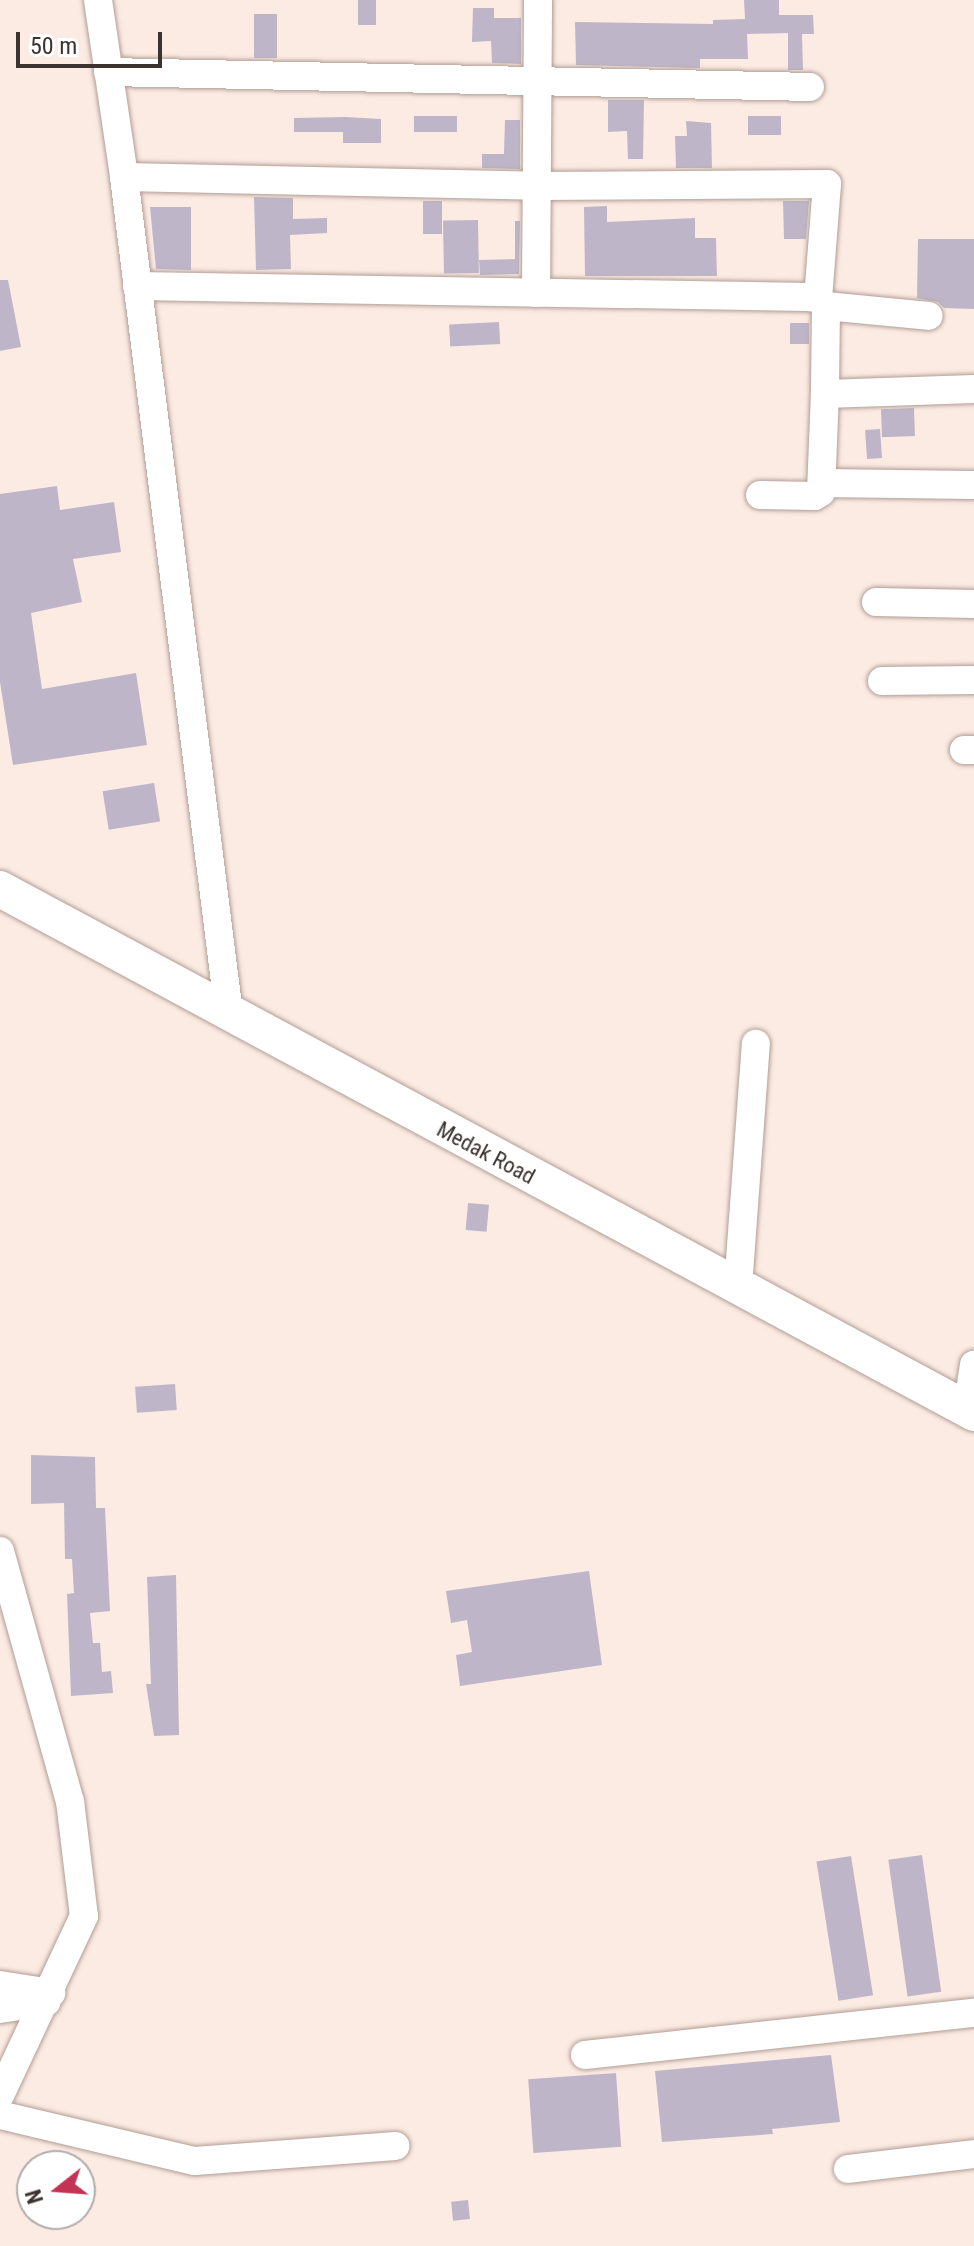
<!DOCTYPE html>
<html>
<head>
<meta charset="utf-8">
<style>
  body { margin:0 }
  #map { position:relative; width:974px; height:2246px; overflow:hidden; background:#fcebe3; font-family:"Roboto Condensed",sans-serif }
  div>[style] { position:absolute }
  .building>* { inset:0; background:#beb6c8; transform-origin:0 0 }
  .roads { filter:drop-shadow(0 0 2px #b19e95) drop-shadow(0 0 2px #b19e95) }
  .minor>* { height:28px; margin:-14px; padding:0 14px; transform-origin:14px; border-radius:14px; background:#fff }
  .major>* { height:36px; margin:-18px; padding:0 18px; transform-origin:18px; border-radius:18px; background:#fff }
  span { translate:-50% -50%; white-space:nowrap; text-align:center; line-height:1.15; -webkit-text-stroke:6px #fff; paint-order:stroke }
  .street-label { font-size:22px; color:#3c3330 }
  .north { position:absolute; left:16px; top:2150px; width:80px; height:80px; box-sizing:border-box; background:#fff; border:2px solid #b1adac; border-radius:50%; rotate:253deg; font-size:22px; font-weight:700; line-height:32px; text-align:center; color:#3c3330 }
  .north::after { content:''; display:block; margin:auto; width:28px; height:36px; background:#c33356; clip-path:polygon(50% 0,100% 100%,50% 72%,0 100%) }
  .scale { position:absolute; left:16px; top:32px; width:146px; height:36px; box-sizing:border-box; border:4px solid #3c3330; border-top:0; padding-left:10px; font-size:24px; line-height:28px; white-space:nowrap; color:#3c3330; -webkit-text-stroke:6px #fff; paint-order:stroke }
</style>
</head>
<body>
<div id="map">
  <div class="building">
    <i style="left:358px;top:0;width:18px;height:25px"></i>
    <i style="clip-path:polygon(744px 0,779px 0,779px 15px,813px 15px,814px 34px,802px 34px,803px 70px,788px 70px,788px 33px,747px 34px,748px 59px,700px 59px,700px 68px,576px 65px,575px 22px,713px 24px,713px 20px,745px 19px)"></i>
    <i style="clip-path:polygon(473px 8px,494px 8px,494px 18px,521px 18px,521px 64px,492px 63px,491px 41px,472px 42px)"></i>
    <i style="left:254px;top:14px;width:23px;height:44px"></i>
    <i style="clip-path:polygon(608px 100px,644px 100px,643px 159px,628px 159px,627px 131px,608px 132px)"></i>
    <i style="left:414px;top:116px;width:43px;height:16px"></i>
    <i style="left:748px;top:116px;width:33px;height:19px"></i>
    <i style="clip-path:polygon(346px 117px,381px 119px,381px 143px,343px 143px,343px 132px,294px 132px,294px 118px)"></i>
    <i style="clip-path:polygon(505px 120px,520px 120px,520px 169px,482px 168px,482px 154px,504px 154px)"></i>
    <i style="clip-path:polygon(686px 121px,711px 123px,712px 168px,676px 168px,675px 136px,687px 136px)"></i>
    <i style="clip-path:polygon(254px 197px,293px 198px,293px 219px,327px 218px,327px 233px,290px 235px,291px 269px,256px 270px)"></i>
    <i style="left:423px;top:201px;width:19px;height:33px"></i>
    <i style="clip-path:polygon(783px 201px,809px 201px,806px 239px,784px 239px)"></i>
    <i style="clip-path:polygon(607px 206px,607px 222px,695px 218px,695px 238px,716px 238px,717px 276px,585px 276px,584px 207px)"></i>
    <i style="clip-path:polygon(150px 207px,191px 207px,191px 270px,156px 269px)"></i>
    <i style="left:478px;top:220px;width:53px;height:35px;rotate:89deg"></i>
    <i style="clip-path:polygon(515px 221px,520px 221px,519px 274px,480px 275px,479px 260px,515px 259px)"></i>
    <i style="clip-path:polygon(918px 239px,974px 239px,974px 309px,944px 308px,938px 302px,917px 298px)"></i>
    <i style="clip-path:polygon(0 280px,8px 280px,21px 347px,0 351px)"></i>
    <i style="left:499px;top:322px;width:22px;height:50px;rotate:87deg"></i>
    <i style="left:790px;top:323px;width:19px;height:21px"></i>
    <i style="left:914px;top:408px;width:28px;height:33px;rotate:88deg"></i>
    <i style="left:880px;top:429px;width:29px;height:15px;rotate:86deg"></i>
    <i style="clip-path:polygon(57px 486px,60px 510px,114px 502px,121px 552px,73px 559px,82px 602px,31px 613px,42px 689px,136px 673px,147px 745px,13px 765px,0 682px,0 494px)"></i>
    <i style="left:154px;top:783px;width:39px;height:52px;rotate:81deg"></i>
    <i style="left:468px;top:1203px;width:21px;height:27px;rotate:5deg"></i>
    <i style="left:175px;top:1384px;width:26px;height:40px;rotate:86deg"></i>
    <i style="clip-path:polygon(31px 1455px,95px 1457px,96px 1508px,105px 1508px,110px 1611px,90px 1613px,93px 1643px,100px 1643px,102px 1672px,111px 1671px,113px 1693px,71px 1696px,67px 1594px,74px 1593px,72px 1559px,65px 1559px,64px 1503px,31px 1504px)"></i>
    <i style="clip-path:polygon(589px 1571px,602px 1665px,460px 1686px,456px 1655px,472px 1652px,467px 1620px,451px 1623px,446px 1591px)"></i>
    <i style="clip-path:polygon(176px 1575px,179px 1735px,154px 1736px,146px 1684px,151px 1684px,147px 1577px)"></i>
    <i style="left:922px;top:1855px;width:138px;height:34px;rotate:82deg"></i>
    <i style="left:851px;top:1856px;width:141px;height:35px;rotate:81deg"></i>
    <i style="clip-path:polygon(831px 2055px,840px 2122px,772px 2129px,773px 2134px,662px 2142px,655px 2071px)"></i>
    <i style="left:616px;top:2073px;width:74px;height:88px;rotate:86deg"></i>
    <i style="left:468px;top:2200px;width:19px;height:17px;rotate:84deg"></i>
  </div>
  <div class="roads">
    <div class="minor">
      <i style="left:98px;top:0;width:179px;rotate:81.6deg"></i>
      <i style="left:124px;top:177px;width:844px;rotate:82.85deg"></i>
      <i style="left:108px;top:72px;width:702px;rotate:1.22deg"></i>
      <i style="left:124px;top:177px;width:413px;rotate:1.2deg"></i>
      <i style="left:537px;top:186px;width:290px;rotate:-0.4deg"></i>
      <i style="left:827px;top:184px;width:114px;rotate:94.5deg"></i>
      <i style="left:137px;top:286px;width:671px;rotate:0.94deg"></i>
      <i style="left:808px;top:297px;width:10px;rotate:6deg"></i>
      <i style="left:818px;top:298px;width:11px;rotate:45deg"></i>
      <i style="left:826px;top:306px;width:88px;rotate:90.7deg"></i>
      <i style="left:825px;top:394px;width:149px;rotate:-1.9deg"></i>
      <i style="left:536px;top:293px;width:293px;rotate:-89.6deg"></i>
      <i style="left:826px;top:306px;width:103px;rotate:5.5deg"></i>
      <i style="left:822px;top:483px;width:152px;rotate:0.8deg"></i>
      <i style="left:760px;top:495px;width:55px;rotate:1deg"></i>
      <i style="left:815px;top:496px;width:7px;rotate:-34deg"></i>
      <i style="left:821px;top:492px;width:98px;rotate:-87.7deg"></i>
      <i style="left:876px;top:602px;width:98px;rotate:1.2deg"></i>
      <i style="left:882px;top:681px;width:92px;rotate:-0.6deg"></i>
      <i style="left:964px;top:750px;width:10px"></i>
      <i style="left:738px;top:1287px;width:244px;rotate:-85.8deg"></i>
      <i style="left:967px;top:1410px;width:46px;rotate:-81.2deg"></i>
      <i style="left:0;top:1551px;width:260px;rotate:74.4deg"></i>
      <i style="left:70px;top:1801px;width:116px;rotate:83.1deg"></i>
      <i style="left:84px;top:1916px;width:198px;rotate:115.1deg"></i>
      <i style="left:0;top:1985px;width:52px;rotate:8.9deg"></i>
      <i style="left:0;top:2009px;width:47px;rotate:-8.7deg"></i>
      <i style="left:585px;top:2055px;width:391px;rotate:-6.2deg"></i>
      <i style="left:0;top:2115px;width:200px;rotate:13.3deg"></i>
      <i style="left:195px;top:2161px;width:201px;rotate:-4.3deg"></i>
      <i style="left:848px;top:2169px;width:127px;rotate:-6.8deg"></i>
    </div>
    <div class="major">
      <i style="left:0;top:889px;width:1106px;rotate:28.28deg"></i>
    </div>
  </div>
  <div class="street-label">
    <span style="left:486px;top:1153px;rotate:28deg">Medak Road</span>
  </div>
  <div class="north">N</div>
  <div class="scale">50 m</div>
</div>
</body>
</html>
